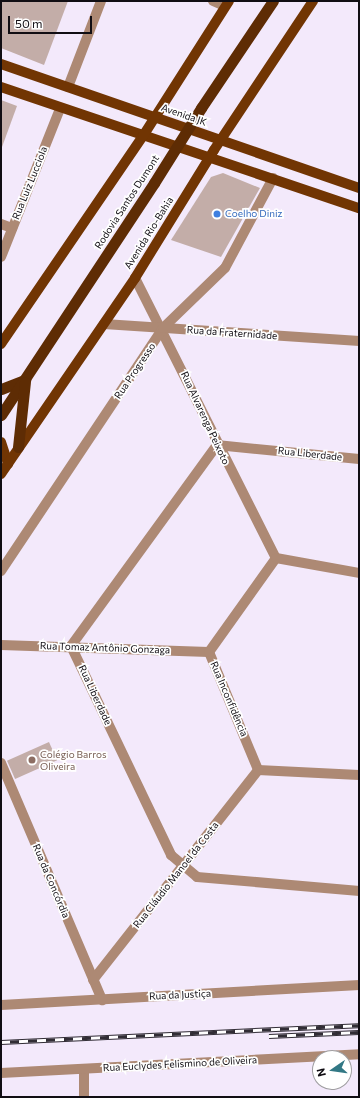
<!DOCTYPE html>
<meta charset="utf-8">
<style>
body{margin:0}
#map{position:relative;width:360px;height:1098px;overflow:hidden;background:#f3e9fb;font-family:Commissioner,sans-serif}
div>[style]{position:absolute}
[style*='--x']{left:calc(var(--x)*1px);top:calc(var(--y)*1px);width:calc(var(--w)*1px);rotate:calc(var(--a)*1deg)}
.building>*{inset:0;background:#c3ada8;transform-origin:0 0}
.minor>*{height:10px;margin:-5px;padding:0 5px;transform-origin:5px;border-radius:5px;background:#ad8974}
.tertiary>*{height:10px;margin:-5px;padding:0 5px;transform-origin:5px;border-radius:5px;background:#ad8974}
.primary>*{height:10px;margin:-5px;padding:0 5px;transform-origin:5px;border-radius:5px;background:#713503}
.trunk>*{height:11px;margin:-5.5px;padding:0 5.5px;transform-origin:5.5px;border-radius:5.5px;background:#5e2c04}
.rail>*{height:4.5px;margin-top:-2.25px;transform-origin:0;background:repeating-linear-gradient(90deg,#fff 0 9px,#312d35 0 18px);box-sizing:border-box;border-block:1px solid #312d35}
.trunk-bridge>*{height:11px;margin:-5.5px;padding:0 5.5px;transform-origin:5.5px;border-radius:5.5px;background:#5e2c04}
.dots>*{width:11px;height:11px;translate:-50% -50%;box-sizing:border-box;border:2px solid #fff;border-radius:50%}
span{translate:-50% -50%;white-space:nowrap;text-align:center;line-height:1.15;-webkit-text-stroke:3.5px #fff;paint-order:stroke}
.street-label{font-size:10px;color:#100d13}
.shop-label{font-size:10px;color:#366cbe}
.left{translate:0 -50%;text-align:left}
.education-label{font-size:10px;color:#785e54}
.frame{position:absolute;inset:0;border:2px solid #100d13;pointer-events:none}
.north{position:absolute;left:312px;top:1050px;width:40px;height:40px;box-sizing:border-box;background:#fff;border:1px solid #9f9ea1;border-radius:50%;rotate:257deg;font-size:11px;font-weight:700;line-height:16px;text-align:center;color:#100d13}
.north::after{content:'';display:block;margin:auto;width:14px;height:18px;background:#327885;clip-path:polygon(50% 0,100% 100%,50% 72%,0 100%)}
.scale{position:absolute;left:8px;top:16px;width:84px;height:18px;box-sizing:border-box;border:2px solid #100d13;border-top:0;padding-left:5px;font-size:12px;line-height:14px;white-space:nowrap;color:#100d13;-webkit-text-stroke:3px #fff;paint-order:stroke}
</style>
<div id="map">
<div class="building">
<i style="clip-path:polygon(1px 1px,68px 1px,44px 65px,1px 48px)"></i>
<i style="clip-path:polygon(1px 100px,17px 106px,2px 147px,1px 147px)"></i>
<i style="clip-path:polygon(223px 173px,260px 188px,221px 257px,171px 240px,211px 177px)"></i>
<i style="left:49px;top:742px;width:20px;height:46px;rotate:66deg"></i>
</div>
<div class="minor">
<i style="--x:68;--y:87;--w:92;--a:-69"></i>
<i style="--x:1;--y:224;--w:12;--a:20"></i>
<i style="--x:1;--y:257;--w:159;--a:-68.3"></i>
<i style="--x:135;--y:278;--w:313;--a:63.3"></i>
<i style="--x:104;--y:324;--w:256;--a:3.8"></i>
<i style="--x:359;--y:459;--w:143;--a:-174.4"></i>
<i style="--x:217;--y:445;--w:248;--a:126"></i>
<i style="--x:71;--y:646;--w:232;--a:64.4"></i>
<i style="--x:171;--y:855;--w:34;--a:40"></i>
<i style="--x:197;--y:877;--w:163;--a:4.9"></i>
<i style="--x:1;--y:571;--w:292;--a:-56.3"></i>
<i style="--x:163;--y:328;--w:86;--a:-44.1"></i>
<i style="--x:225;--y:268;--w:102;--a:-61.9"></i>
<i style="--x:209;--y:652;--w:128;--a:67.4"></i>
<i style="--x:258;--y:770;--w:101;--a:2.8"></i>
<i style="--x:1;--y:763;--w:258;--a:66.9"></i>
<i style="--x:93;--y:980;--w:267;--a:-51.8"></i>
<i style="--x:1;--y:1005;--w:359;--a:-3.2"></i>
<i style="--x:84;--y:1070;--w:27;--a:90"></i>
</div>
<div class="tertiary">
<i style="--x:213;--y:1;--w:13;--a:23"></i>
<i style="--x:1;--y:645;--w:208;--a:1.9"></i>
<i style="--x:209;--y:652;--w:115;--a:-54.5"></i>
<i style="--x:276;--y:558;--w:84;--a:10.2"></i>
<i style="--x:1;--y:1073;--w:359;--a:-3"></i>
</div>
<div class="primary">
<i style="--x:1;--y:64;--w:379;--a:19.1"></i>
<i style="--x:1;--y:87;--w:378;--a:18.7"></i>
<i style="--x:1;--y:344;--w:252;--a:-55.7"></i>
<i style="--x:143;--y:136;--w:160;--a:-57.5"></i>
<i style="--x:1;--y:442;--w:23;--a:72"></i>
<i style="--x:1;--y:474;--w:237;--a:-55.6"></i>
<i style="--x:135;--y:278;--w:150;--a:-58.3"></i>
<i style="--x:214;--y:150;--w:179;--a:-56.4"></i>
</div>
<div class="trunk">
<i style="--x:201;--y:108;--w:129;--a:-56.1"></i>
<i style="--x:1;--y:389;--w:26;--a:-21"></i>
<i style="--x:1;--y:415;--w:278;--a:-56.6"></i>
<i style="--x:18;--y:447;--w:65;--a:-83.9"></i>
</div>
<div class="rail">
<i style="--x:269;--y:1036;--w:90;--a:-2.5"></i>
<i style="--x:1;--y:1042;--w:358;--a:-2.7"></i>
</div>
<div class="trunk-bridge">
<i style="--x:154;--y:183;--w:89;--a:-57.9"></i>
</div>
<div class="dots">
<i style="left:217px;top:214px;background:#3f7fe0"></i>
<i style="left:32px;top:760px;background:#8d6e63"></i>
</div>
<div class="street-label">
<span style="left:184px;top:115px;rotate:19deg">Avenida JK</span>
<span style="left:30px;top:183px;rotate:-68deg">Rua Luiz Lucciola</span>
<span style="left:127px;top:202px;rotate:-57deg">Rodovia Santos Dumont</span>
<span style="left:149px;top:233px;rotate:-58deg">Avenida Rio-Bahia</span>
<span style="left:232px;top:333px;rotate:4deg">Rua da Fraternidade</span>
<span style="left:135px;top:371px;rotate:-56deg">Rua Progresso</span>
<span style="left:205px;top:418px;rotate:65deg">Rua Alvarenga Peixoto</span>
<span style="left:310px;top:454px;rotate:6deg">Rua Liberdade</span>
<span style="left:105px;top:648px;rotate:2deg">Rua Tomaz Antônio Gonzaga</span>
<span style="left:95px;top:695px;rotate:65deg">Rua Liberdade</span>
<span style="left:229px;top:699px;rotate:67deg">Rua Inconfidência</span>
<span style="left:176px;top:875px;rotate:-52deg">Rua Cláudio Manoel da Costa</span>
<span style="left:51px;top:881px;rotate:67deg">Rua da Concórdia</span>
<span style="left:180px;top:995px;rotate:-3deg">Rua da Justiça</span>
<span style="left:180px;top:1064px;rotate:-3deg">Rua Euclydes Felismino de Oliveira</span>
</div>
<div class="shop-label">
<span class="left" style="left:225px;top:214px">Coelho Diniz</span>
</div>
<div class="education-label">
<span class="left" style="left:40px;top:760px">Colégio Barros<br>Oliveira</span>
</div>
<div class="frame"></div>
<div class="north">N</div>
<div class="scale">50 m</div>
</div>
